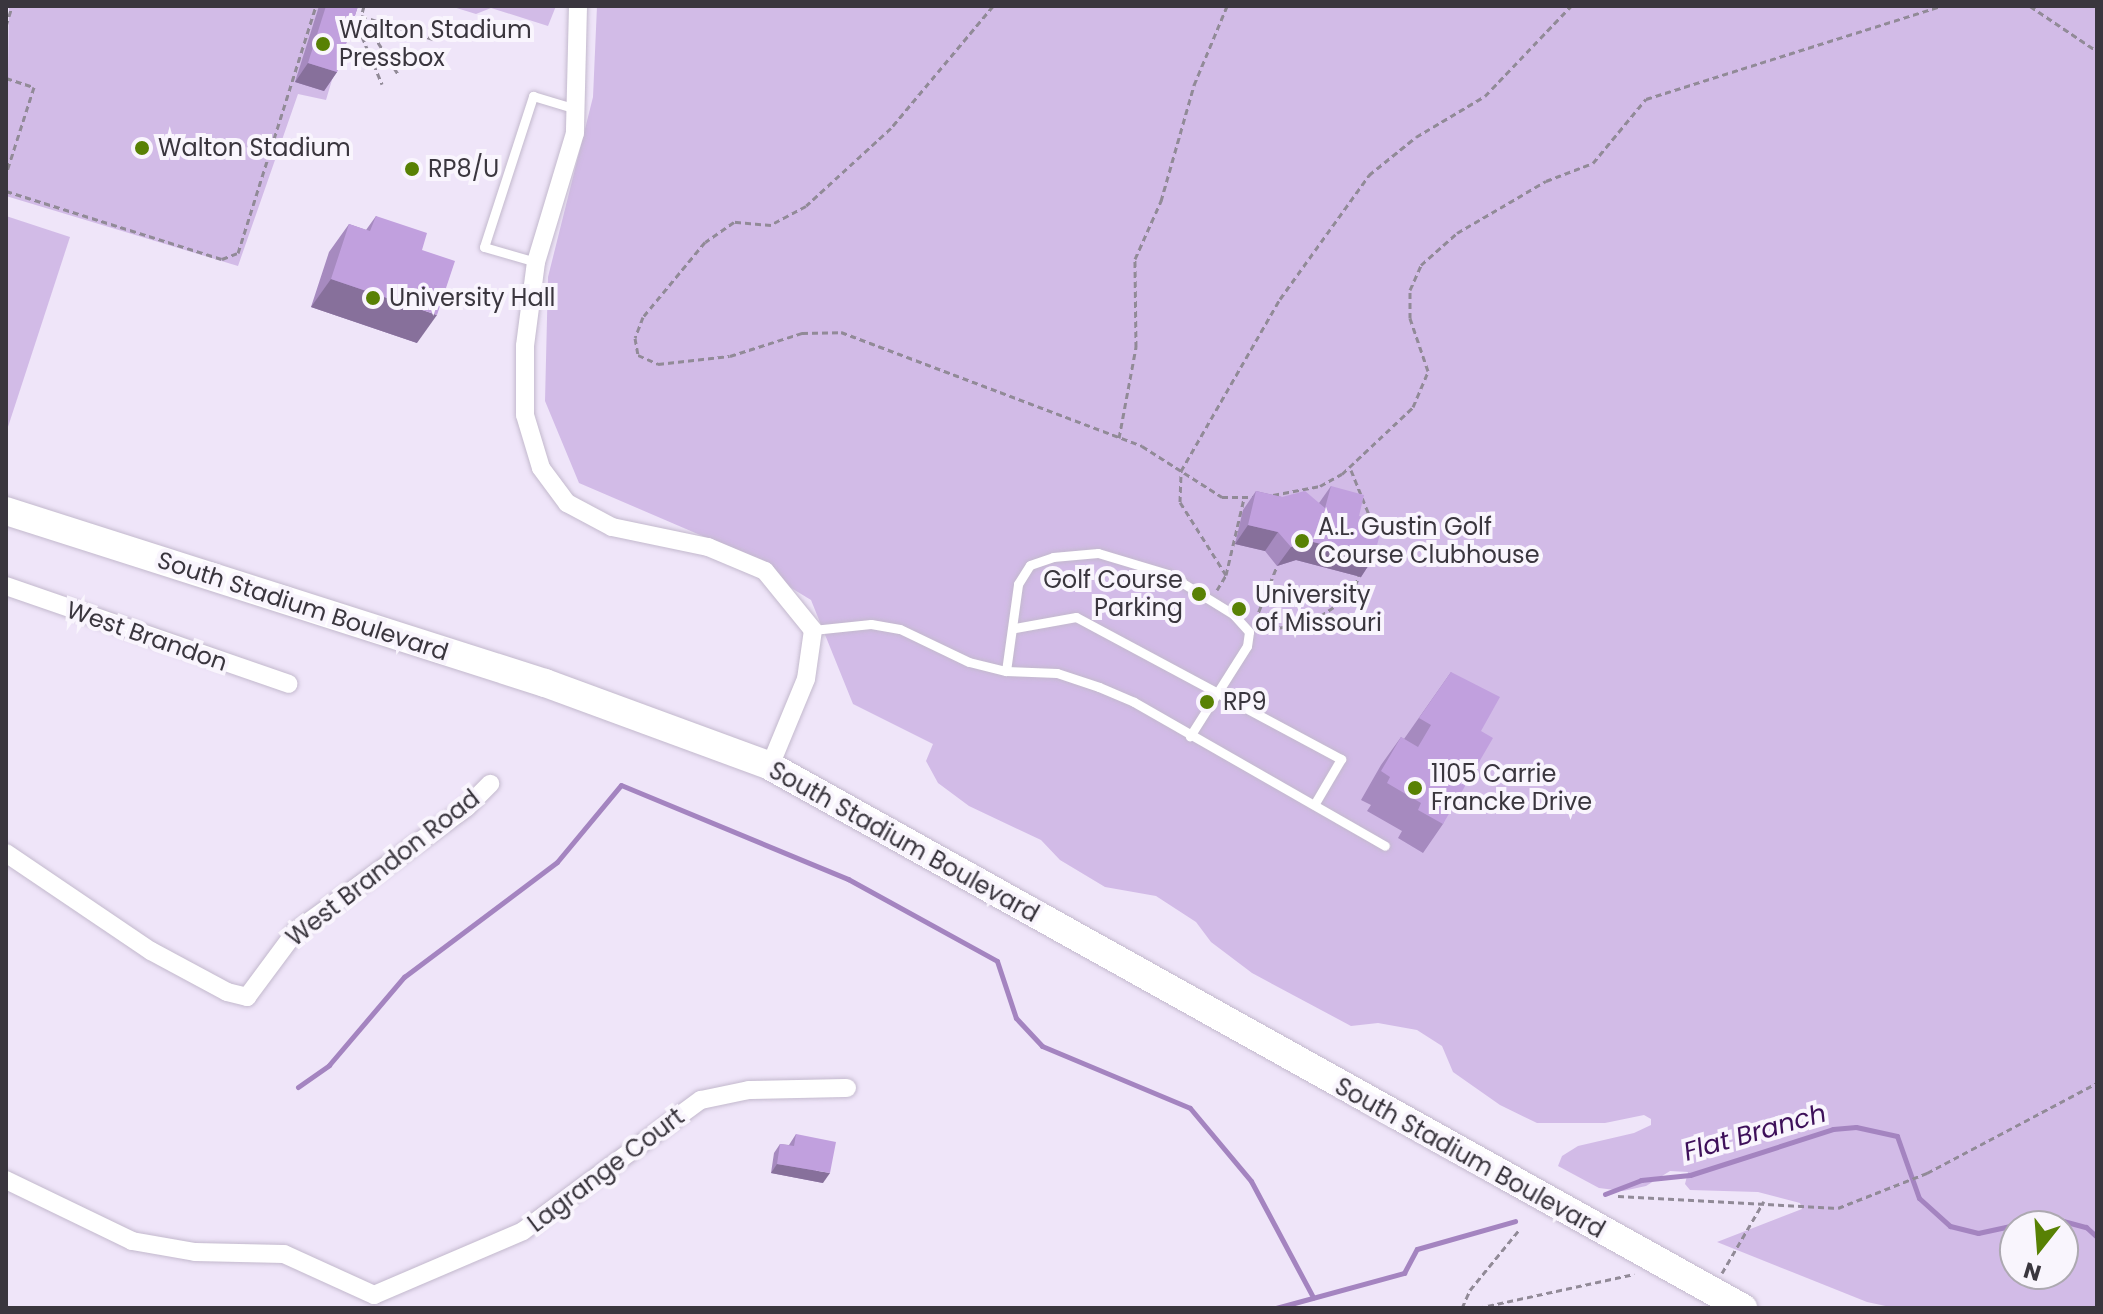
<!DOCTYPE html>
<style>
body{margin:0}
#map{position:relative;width:2103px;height:1314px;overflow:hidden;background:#efe5f9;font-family:Poppins,sans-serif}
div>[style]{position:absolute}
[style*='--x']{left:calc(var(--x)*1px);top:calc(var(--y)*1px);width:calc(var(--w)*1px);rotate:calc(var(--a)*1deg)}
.green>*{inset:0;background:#d2bbe7}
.stream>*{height:5px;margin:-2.5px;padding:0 2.5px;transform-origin:2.5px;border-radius:2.5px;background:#a484c0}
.path>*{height:3px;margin-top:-1.5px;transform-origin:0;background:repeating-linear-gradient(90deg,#918a97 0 6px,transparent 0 10px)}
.roads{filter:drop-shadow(0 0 2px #c3b9cd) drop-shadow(0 0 2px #c3b9cd)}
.service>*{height:9px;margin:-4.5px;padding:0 4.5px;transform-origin:4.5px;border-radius:4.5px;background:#fff}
.minor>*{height:18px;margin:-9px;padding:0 9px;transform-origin:9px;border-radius:9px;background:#fff}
.primary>*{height:28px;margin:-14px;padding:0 14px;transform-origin:14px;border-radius:14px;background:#fff}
.wall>*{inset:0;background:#a68abf}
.shaded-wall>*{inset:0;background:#87709b}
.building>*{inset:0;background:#c1a0de}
.dots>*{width:22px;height:22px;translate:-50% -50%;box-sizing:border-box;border:4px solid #f9f5fd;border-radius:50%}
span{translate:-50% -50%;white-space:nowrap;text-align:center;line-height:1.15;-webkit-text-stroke:8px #f9f5fd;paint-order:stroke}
.poi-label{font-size:24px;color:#3a363e}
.left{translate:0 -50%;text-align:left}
.right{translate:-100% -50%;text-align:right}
.street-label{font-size:24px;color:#3a363e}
.water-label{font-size:26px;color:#3e105a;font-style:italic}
.frame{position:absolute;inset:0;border:8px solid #3a363e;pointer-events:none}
.north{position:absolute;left:1999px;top:1210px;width:80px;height:80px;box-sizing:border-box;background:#f9f5fd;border:2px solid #ada9b1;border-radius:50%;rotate:197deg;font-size:22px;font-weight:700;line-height:32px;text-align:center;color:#3a363e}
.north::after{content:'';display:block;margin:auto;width:28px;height:36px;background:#588104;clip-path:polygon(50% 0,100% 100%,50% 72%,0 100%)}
</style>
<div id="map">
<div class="green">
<i style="clip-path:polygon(9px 6px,354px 6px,326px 100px,298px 94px,238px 266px,6px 196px)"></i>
<i style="clip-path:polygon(450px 6px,556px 6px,548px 26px,491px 8px,476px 14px)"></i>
<i style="clip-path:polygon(evenodd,597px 6px,2097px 6px,2097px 1308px,1895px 1308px,1867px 1302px,1717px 1242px,1802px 1209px,1800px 1203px,1758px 1192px,1690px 1190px,1685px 1184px,1688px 1172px,1670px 1171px,1646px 1186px,1623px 1191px,1599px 1188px,1558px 1166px,1562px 1156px,1578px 1146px,1634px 1133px,1651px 1125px,1651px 1119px,1644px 1115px,1605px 1123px,1537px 1123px,1500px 1105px,1453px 1072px,1442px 1046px,1417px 1030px,1378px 1023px,1351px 1026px,1252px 973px,1211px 942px,1196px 922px,1156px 896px,1105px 887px,1060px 860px,1041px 840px,969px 806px,938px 783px,926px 761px,933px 744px,853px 704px,811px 600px,714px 541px,579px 483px,545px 401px,548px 277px,593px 97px,597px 6px,2015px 1226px,2063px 1226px,2063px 1274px,2015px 1274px,2015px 1226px)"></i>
<i style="clip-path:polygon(6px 216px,70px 237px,6px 433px)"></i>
</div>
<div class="stream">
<i style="--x:298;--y:1087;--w:38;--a:-35"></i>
<i style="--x:329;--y:1065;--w:116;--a:-49.6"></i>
<i style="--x:404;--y:977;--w:191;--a:-36.9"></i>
<i style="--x:557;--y:862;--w:100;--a:-50.3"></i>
<i style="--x:621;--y:785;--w:246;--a:22.5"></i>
<i style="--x:848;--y:879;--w:170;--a:28.8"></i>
<i style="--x:997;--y:961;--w:60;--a:71.6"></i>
<i style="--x:1016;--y:1018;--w:38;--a:47"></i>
<i style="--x:1042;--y:1046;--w:160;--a:22.7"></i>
<i style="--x:1190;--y:1108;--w:95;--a:50.1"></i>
<i style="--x:1251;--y:1181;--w:132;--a:61.9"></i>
<i style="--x:1605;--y:1194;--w:39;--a:-21"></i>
<i style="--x:1641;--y:1180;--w:49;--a:-5.8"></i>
<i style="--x:1690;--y:1175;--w:150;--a:-17.8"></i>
<i style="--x:1833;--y:1129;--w:23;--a:-5"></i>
<i style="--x:1856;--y:1127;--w:42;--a:12.4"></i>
<i style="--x:1897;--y:1136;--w:66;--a:70.5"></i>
<i style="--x:1919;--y:1198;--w:42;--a:42.1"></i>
<i style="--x:1950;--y:1226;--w:29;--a:14"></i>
<i style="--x:1978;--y:1233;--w:52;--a:-12.2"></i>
<i style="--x:2029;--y:1222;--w:34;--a:-2"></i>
<i style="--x:2063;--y:1221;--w:24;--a:15"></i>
<i style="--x:2086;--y:1227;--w:15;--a:42"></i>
<i style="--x:1276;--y:1308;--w:133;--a:-15.3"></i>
<i style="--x:1404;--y:1273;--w:27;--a:-62"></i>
<i style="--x:1417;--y:1249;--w:102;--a:-15.9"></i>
</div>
<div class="path">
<i style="--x:364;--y:6;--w:22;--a:106"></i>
<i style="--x:358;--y:27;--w:62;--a:67.2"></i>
<i style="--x:993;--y:6;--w:159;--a:129.9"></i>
<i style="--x:891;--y:128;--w:115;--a:137.5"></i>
<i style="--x:806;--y:206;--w:40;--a:152"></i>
<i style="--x:771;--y:225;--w:37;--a:-175"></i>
<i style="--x:734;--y:222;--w:35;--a:145"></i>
<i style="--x:705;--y:242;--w:97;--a:129.6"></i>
<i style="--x:643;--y:317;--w:22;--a:111"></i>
<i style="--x:635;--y:338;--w:17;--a:80"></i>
<i style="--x:638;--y:355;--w:22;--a:24"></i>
<i style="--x:658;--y:364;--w:72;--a:-6.3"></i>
<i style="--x:730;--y:356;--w:76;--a:-17.7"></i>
<i style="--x:802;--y:333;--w:39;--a:-1"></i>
<i style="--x:841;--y:332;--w:322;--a:20.7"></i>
<i style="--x:1142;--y:446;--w:95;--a:32.5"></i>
<i style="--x:1222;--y:497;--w:32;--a:0"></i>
<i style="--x:2030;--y:6;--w:81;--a:33.9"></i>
<i style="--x:361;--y:16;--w:79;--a:17.7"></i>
<i style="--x:362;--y:17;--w:67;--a:57.7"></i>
<i style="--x:6;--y:26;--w:21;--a:-73"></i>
<i style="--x:6;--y:78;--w:29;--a:18"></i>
<i style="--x:34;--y:87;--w:91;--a:107.8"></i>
<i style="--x:6;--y:191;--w:226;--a:17.5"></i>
<i style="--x:222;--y:259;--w:17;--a:-21"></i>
<i style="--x:238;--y:253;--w:259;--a:-72.5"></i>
<i style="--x:1119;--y:438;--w:93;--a:-79.4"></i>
<i style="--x:1136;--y:347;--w:88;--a:-90.7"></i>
<i style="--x:1135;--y:259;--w:64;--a:-65.9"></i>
<i style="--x:1161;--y:201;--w:121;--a:-74.1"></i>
<i style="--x:1194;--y:85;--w:86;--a:-67.3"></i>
<i style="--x:1351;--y:470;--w:56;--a:68"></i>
<i style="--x:1273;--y:495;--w:48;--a:-10.8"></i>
<i style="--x:1320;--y:486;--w:25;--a:-29"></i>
<i style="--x:1342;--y:474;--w:98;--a:-43.3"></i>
<i style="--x:1413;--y:407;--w:39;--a:-67"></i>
<i style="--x:1428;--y:371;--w:56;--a:-108.8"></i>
<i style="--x:1410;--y:318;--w:28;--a:-90"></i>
<i style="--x:1410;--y:290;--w:27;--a:-66"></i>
<i style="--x:1421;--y:265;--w:48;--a:-41.6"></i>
<i style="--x:1457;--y:233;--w:103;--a:-30.3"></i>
<i style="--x:1546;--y:181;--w:50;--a:-21"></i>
<i style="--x:1593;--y:163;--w:83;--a:-50.4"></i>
<i style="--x:1646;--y:99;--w:309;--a:-17.5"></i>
<i style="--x:1226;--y:575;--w:79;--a:-76.8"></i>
<i style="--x:1217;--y:590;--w:17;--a:-59"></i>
<i style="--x:1226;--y:575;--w:86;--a:-122.2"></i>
<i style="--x:1180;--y:502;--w:31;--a:-88"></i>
<i style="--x:1181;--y:471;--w:198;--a:-60.1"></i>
<i style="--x:1280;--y:299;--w:153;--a:-54.3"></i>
<i style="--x:1369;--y:175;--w:60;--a:-39"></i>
<i style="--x:1416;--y:137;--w:80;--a:-30.7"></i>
<i style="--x:1485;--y:96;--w:124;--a:-46.3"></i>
<i style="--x:1255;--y:621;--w:59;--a:-68.2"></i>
<i style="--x:1260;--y:631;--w:53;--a:-9.8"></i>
<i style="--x:1312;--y:622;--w:47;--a:-34.7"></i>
<i style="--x:1351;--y:595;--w:21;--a:-67"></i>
<i style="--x:1618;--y:1196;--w:220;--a:3.1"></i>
<i style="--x:1838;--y:1208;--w:96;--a:-21.5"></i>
<i style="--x:1927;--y:1173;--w:192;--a:-27.9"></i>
<i style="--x:1722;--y:1273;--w:83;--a:-59.7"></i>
<i style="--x:1462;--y:1308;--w:20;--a:-66"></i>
<i style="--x:1470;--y:1290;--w:77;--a:-50.8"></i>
<i style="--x:1478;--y:1308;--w:160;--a:-12.3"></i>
</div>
<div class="roads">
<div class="service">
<i style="--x:536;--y:262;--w:54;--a:-163.9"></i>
<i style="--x:484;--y:247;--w:159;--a:-72"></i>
<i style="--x:533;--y:96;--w:45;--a:16.8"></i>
<i style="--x:1015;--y:628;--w:62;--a:-10.2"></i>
<i style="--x:1076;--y:617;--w:301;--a:28.2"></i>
<i style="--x:1341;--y:759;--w:53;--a:120.4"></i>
<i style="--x:813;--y:630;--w:58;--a:-5.9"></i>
<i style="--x:871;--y:624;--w:29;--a:10"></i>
<i style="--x:900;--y:629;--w:76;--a:25.6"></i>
<i style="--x:969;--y:662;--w:38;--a:14"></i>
<i style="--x:1006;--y:671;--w:51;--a:2.2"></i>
<i style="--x:1057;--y:673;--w:44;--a:18.4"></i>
<i style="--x:1099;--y:687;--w:38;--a:23"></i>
<i style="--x:1134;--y:702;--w:289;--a:29.8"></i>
<i style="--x:1006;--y:671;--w:88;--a:-82.1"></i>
<i style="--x:1018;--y:584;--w:22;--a:-58"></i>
<i style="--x:1030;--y:565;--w:24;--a:-19"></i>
<i style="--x:1053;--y:557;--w:45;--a:-5.1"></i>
<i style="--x:1098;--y:553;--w:73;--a:16.7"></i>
<i style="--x:1168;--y:574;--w:76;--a:31.6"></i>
<i style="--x:1233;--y:614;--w:24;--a:48"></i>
<i style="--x:1249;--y:632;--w:14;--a:98"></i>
<i style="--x:1247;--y:646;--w:107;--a:122.3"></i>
</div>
<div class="minor">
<i style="--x:578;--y:6;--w:127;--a:91.4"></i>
<i style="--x:575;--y:133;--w:135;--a:106.8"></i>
<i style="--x:536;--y:262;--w:85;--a:97.5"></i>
<i style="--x:525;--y:346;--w:69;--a:90"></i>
<i style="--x:525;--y:415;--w:55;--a:73.2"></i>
<i style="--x:541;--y:468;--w:44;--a:53.4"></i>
<i style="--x:567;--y:503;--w:51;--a:28.1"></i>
<i style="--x:612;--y:527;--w:98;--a:11.8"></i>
<i style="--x:708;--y:547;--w:62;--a:22.8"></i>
<i style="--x:765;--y:571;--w:76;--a:50.9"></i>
<i style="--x:813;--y:630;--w:49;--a:98.1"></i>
<i style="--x:806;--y:679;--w:94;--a:112.5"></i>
<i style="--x:6;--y:586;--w:299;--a:19.1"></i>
<i style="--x:6;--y:853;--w:175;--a:34.1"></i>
<i style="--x:151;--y:951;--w:86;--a:28.3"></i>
<i style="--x:227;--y:992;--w:21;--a:14"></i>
<i style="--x:247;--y:997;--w:82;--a:-53.4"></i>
<i style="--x:296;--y:931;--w:211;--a:-35.9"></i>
<i style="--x:467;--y:807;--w:33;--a:-45"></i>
<i style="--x:6;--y:1180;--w:140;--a:25.8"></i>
<i style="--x:132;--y:1241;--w:64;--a:9.9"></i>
<i style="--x:195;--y:1252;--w:89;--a:1.3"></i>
<i style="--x:284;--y:1254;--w:99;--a:24.5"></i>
<i style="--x:374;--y:1295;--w:162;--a:-23.2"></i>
<i style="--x:523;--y:1231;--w:221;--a:-36.4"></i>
<i style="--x:701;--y:1100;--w:49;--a:-11.8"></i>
<i style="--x:749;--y:1090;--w:98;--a:-1.2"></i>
</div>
<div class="primary">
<i style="--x:6;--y:511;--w:566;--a:17.7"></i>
<i style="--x:545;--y:683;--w:240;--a:20.2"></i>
<i style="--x:770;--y:766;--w:1114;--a:29.12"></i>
</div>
</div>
<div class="wall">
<i style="clip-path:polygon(319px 6px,358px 6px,337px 72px,324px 91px,295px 82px)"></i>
<i style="clip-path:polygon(376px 216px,422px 250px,417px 343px,311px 307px,329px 252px,349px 224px,366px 230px)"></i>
<i style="clip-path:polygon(1331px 486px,1359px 516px,1374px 557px,1361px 577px,1296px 560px,1277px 566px,1265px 551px,1235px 544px,1243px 510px,1256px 491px,1282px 497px,1319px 503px)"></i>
<i style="clip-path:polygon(1451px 672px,1481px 731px,1443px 824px,1423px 853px,1398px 838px,1402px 831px,1367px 811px,1371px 805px,1361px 800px,1381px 765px,1401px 737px,1404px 739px)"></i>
<i style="clip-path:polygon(796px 1134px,823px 1183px,771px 1173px,774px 1153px,780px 1144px,789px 1145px)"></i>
</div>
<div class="shaded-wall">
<i style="clip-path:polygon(308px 63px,337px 72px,324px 91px,295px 82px)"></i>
<i style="clip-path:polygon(331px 279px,437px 315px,417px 343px,311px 307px)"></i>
<i style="clip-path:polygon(1248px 525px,1278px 532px,1265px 551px,1235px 544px)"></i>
<i style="clip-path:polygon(1309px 541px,1374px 557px,1361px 577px,1296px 560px,1277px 566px,1291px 547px)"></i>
<i style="clip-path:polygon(777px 1164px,830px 1173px,823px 1183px,771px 1173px)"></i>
</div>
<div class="building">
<i style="clip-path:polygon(326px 6px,358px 6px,337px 72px,308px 63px)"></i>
<i style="clip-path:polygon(376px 216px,427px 233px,422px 250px,455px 261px,437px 315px,331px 279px,349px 224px,370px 231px)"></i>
<i style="clip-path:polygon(1331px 486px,1364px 495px,1359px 516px,1383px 522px,1374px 557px,1309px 541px,1291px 547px,1278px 532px,1248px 525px,1256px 491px,1282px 497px,1305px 491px,1325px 508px)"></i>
<i style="clip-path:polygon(1451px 672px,1500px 697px,1481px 731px,1493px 738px,1443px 824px,1418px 810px,1421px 803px,1387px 783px,1390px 777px,1381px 771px,1401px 737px,1418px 747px,1431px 725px,1419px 718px)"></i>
<i style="clip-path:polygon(796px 1134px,836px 1142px,830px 1173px,777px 1164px,780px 1144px,794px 1146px)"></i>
</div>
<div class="dots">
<i style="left:323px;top:44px;background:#588104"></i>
<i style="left:142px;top:148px;background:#588104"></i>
<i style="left:412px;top:169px;background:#588104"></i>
<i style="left:373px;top:298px;background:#588104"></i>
<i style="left:1302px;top:541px;background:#588104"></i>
<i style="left:1199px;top:594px;background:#588104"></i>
<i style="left:1239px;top:609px;background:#588104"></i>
<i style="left:1207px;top:702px;background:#588104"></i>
<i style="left:1415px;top:788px;background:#588104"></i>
</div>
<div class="poi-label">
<span class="left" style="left:339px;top:44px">Walton Stadium<br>Pressbox</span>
<span class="left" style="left:158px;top:148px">Walton Stadium</span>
<span class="left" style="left:428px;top:169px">RP8/U</span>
<span class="left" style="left:389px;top:298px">University Hall</span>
<span class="left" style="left:1318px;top:541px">A.L. Gustin Golf<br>Course Clubhouse</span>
<span class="right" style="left:1183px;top:594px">Golf Course<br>Parking</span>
<span class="left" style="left:1255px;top:609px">University<br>of Missouri</span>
<span class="left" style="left:1223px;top:702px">RP9</span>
<span class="left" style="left:1431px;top:788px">1105 Carrie<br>Francke Drive</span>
</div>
<div class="street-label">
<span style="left:303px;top:606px;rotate:18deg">South Stadium Boulevard</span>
<span style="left:147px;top:636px;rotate:19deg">West Brandon</span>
<span style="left:904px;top:842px;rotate:29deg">South Stadium Boulevard</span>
<span style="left:383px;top:868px;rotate:-38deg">West Brandon Road</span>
<span style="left:1470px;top:1158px;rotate:29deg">South Stadium Boulevard</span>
<span style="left:606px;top:1170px;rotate:-37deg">Lagrange Court</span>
</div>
<div class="water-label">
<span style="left:1755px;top:1133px;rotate:-16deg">Flat Branch</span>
</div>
<div class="frame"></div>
<div class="north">N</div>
</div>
